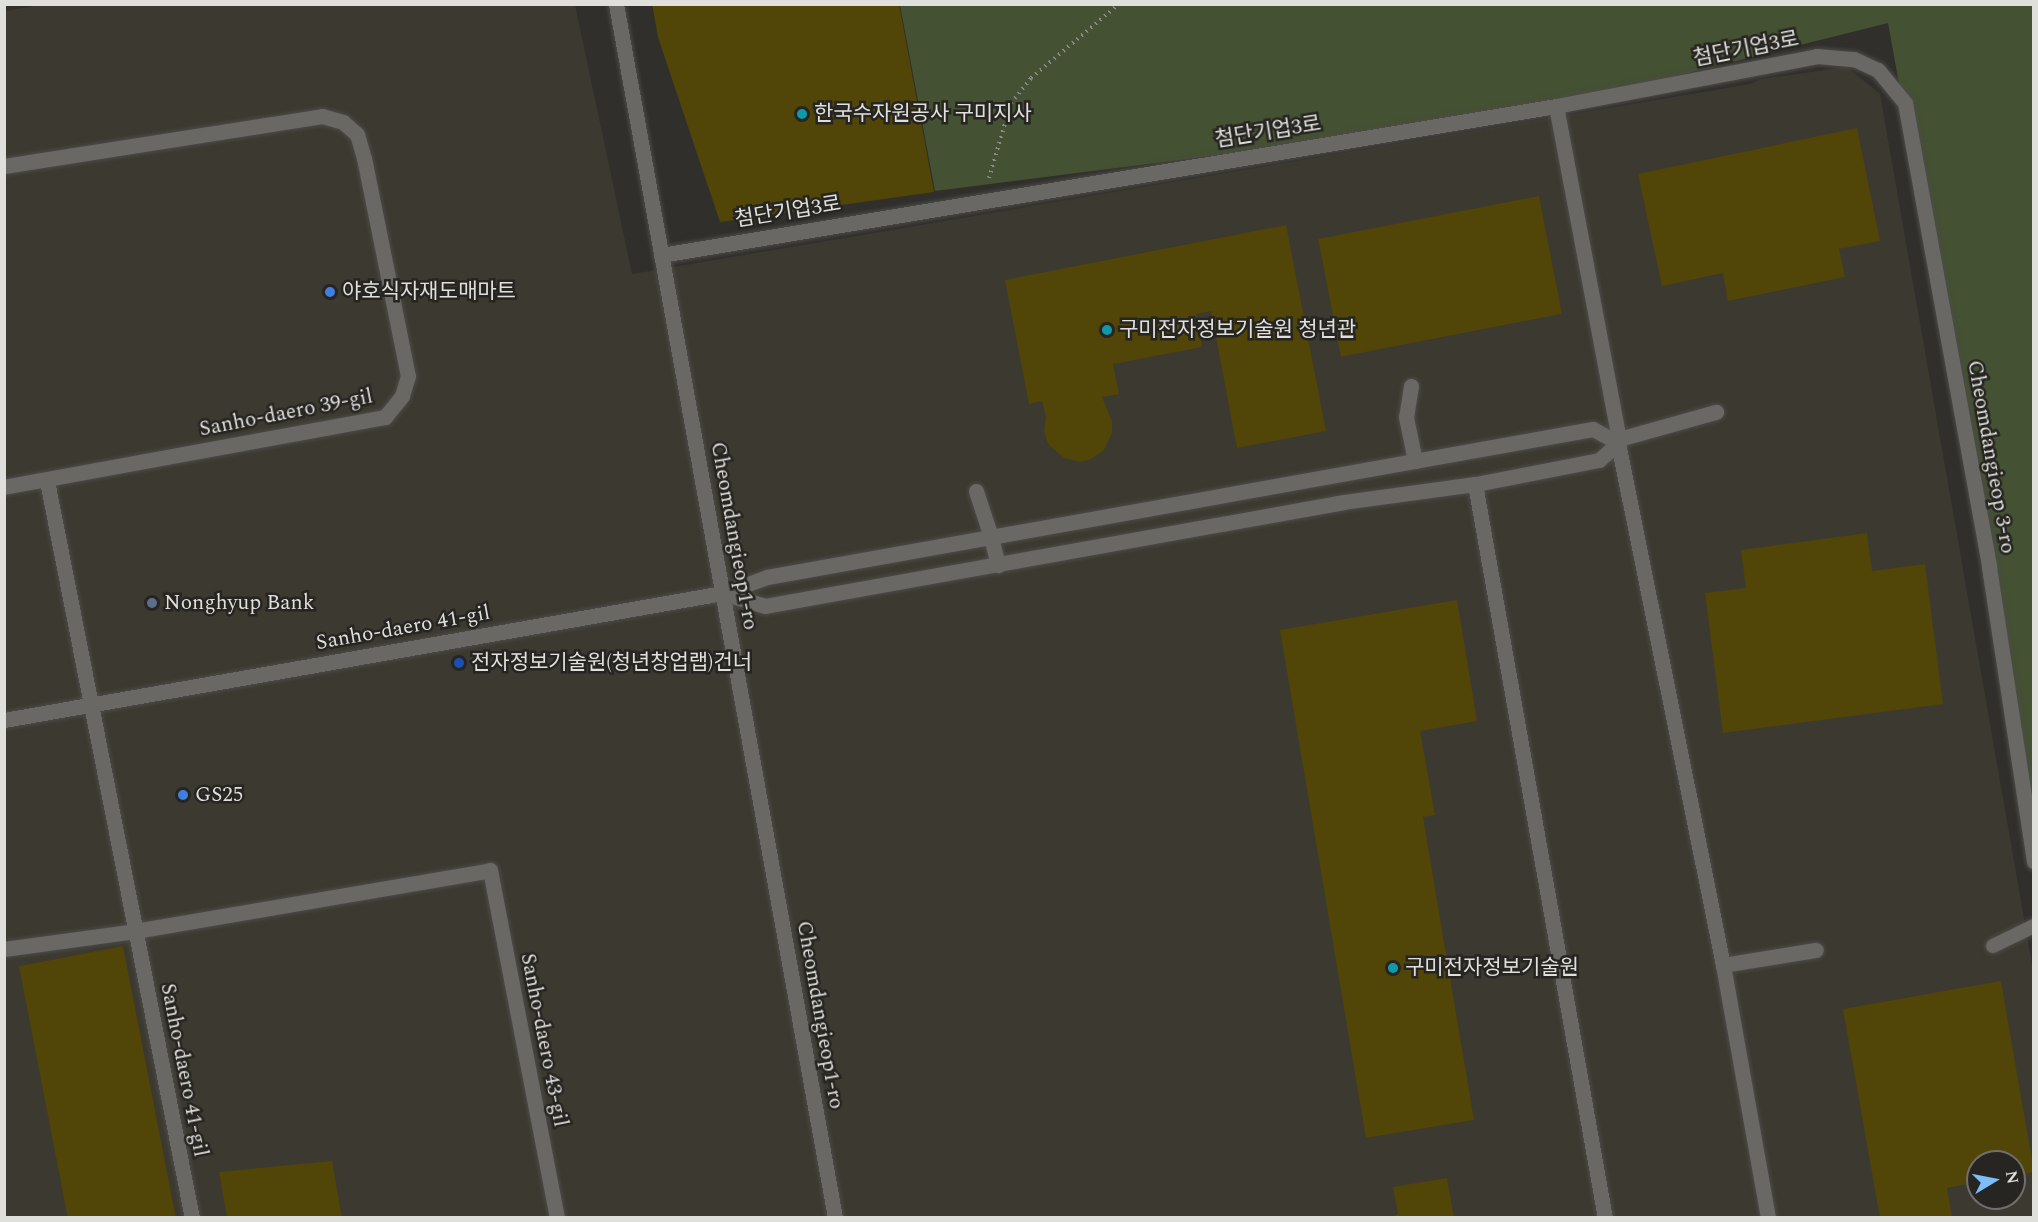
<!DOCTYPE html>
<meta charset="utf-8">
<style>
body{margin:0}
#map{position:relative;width:2038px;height:1222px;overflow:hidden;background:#302f2b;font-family:Spectral,"Noto Sans KR",serif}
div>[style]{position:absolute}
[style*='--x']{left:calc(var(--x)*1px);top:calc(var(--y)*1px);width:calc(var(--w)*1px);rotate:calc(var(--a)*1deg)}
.built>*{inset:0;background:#3c3930}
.green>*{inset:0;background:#445132}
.building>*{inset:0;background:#514508;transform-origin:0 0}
.path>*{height:4px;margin-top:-2px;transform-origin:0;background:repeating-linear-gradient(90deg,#8c8b88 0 1.5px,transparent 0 6px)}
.roads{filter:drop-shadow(0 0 2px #4c4b48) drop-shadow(0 0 2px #4c4b48)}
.service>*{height:14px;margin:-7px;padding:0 7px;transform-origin:7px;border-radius:7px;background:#696864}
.minor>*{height:15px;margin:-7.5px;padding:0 7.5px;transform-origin:7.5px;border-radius:7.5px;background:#696864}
.tertiary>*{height:15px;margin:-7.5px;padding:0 7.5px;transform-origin:7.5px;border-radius:7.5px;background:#696864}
.dots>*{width:16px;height:16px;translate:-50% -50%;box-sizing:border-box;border:3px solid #262521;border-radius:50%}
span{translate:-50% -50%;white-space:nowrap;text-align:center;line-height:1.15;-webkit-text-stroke:5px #262521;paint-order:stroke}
.street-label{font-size:21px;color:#dfdfdc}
.poi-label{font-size:21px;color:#dfdfdc}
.left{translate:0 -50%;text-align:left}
.frame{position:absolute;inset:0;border:6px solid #dfdfdc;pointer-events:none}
.north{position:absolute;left:1966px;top:1150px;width:60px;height:60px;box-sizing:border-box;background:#262521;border:2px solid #706f6c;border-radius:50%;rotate:80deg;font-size:16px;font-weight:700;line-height:24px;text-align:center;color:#dfdfdc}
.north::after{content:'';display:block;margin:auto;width:21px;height:27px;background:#7cbef9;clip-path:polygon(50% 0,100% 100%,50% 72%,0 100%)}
</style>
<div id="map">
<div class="built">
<i style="clip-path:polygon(evenodd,46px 4px,575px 5px,632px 274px,1750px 84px,1761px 79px,1847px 67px,1880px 94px,2033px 970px,2033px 1217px,5px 1218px,5px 11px,46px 4px,1978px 1162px,2014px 1162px,2014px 1198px,1978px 1198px,1978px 1162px)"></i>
</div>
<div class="green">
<i style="clip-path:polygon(900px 5px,2033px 5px,2033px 821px,1888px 23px,1556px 106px,1290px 146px,935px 191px)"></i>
</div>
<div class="building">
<i style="clip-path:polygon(652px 4px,899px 4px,934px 192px,720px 222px,658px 37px)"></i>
<i style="clip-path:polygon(1857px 128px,1880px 241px,1839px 249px,1845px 277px,1728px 301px,1723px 273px,1662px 286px,1638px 174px)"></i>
<i style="left:1539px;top:196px;width:120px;height:225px;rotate:79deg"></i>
<i style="clip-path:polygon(1286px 225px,1326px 431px,1237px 448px,1211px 311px,1196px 314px,1202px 347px,1113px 364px,1119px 394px,1102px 397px,1112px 421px,1112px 433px,1104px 450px,1091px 459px,1081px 462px,1064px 458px,1048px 444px,1044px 431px,1046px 417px,1042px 401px,1029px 404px,1005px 280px)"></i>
<i style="clip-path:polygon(1867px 533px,1872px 571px,1925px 564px,1943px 704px,1723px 733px,1705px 593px,1746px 588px,1741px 550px)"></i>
<i style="clip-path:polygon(1457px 600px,1477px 721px,1420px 731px,1435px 815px,1423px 817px,1474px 1120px,1366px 1138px,1280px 630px)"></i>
<i style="left:123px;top:946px;width:278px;height:106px;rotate:79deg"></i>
<i style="clip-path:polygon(2001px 981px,2034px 1172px,2014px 1176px,2014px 1162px,1978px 1162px,1978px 1182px,1947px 1188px,1952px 1218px,1880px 1218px,1843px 1009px)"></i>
<i style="clip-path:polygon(332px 1161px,342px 1218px,227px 1218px,219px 1172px)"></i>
<i style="clip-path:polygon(1447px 1178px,1454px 1218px,1388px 1218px,1398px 1214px,1393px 1187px)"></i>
</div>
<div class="path">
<i style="--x:989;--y:178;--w:78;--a:-73.7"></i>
<i style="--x:1011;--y:103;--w:32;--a:-51"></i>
<i style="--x:1031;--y:78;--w:115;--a:-40.1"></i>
</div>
<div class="roads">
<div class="service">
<i style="--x:1993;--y:946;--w:46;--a:-26"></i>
</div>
<div class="minor">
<i style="--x:616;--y:4;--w:1234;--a:79.77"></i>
<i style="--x:1556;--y:106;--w:339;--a:79.3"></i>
<i style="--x:1619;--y:439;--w:4;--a:104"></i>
<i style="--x:1618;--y:443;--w:532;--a:78.63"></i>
<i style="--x:1723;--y:965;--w:257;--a:79.9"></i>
<i style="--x:4;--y:166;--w:322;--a:-8.9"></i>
<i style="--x:322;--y:116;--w:22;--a:16"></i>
<i style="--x:343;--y:122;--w:18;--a:41"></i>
<i style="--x:357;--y:134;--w:25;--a:74"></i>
<i style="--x:364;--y:158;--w:222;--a:78.6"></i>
<i style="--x:408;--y:376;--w:21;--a:107"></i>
<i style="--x:402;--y:396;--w:27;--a:129"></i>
<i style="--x:385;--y:417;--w:387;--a:169.6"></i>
<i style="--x:661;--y:255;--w:907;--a:-9.45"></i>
<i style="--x:1556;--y:106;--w:266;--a:-10.8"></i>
<i style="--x:1817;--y:56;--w:37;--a:5"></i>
<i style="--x:1854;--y:59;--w:26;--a:25"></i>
<i style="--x:1878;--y:70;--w:43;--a:50.7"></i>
<i style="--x:1905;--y:103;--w:472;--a:79.7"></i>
<i style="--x:1989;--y:567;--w:298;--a:81.3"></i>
<i style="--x:1411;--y:386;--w:31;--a:99"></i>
<i style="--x:1406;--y:417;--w:45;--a:78.4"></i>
<i style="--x:1593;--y:429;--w:29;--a:29"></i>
<i style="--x:1618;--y:443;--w:25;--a:138"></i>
<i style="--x:1599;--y:460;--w:126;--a:169"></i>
<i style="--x:1475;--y:484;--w:132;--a:172.2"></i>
<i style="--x:1344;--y:502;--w:588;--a:169.82"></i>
<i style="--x:765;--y:606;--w:44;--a:-162.8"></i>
<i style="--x:723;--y:593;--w:47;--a:-20"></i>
<i style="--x:767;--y:577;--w:839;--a:-10.16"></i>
<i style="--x:1619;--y:439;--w:101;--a:-15.6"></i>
<i style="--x:47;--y:481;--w:751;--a:78.87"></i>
<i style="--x:1475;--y:484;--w:745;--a:79.96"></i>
<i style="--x:976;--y:491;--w:48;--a:71.9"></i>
<i style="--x:991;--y:537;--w:29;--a:76"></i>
<i style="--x:4;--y:949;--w:132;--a:-7.8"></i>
<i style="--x:135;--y:931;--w:360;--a:-9.7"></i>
<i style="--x:490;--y:870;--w:354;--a:79.1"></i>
<i style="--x:1723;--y:965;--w:94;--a:-9.2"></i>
</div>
<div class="tertiary">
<i style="--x:4;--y:720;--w:730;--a:-10.02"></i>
</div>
</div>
<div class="dots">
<i style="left:802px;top:114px;background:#0f9aa8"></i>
<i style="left:330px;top:292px;background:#3f7fe0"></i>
<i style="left:1107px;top:330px;background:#0f9aa8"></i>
<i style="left:152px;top:603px;background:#5c6f8a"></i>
<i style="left:459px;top:663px;background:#1a4fb4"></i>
<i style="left:183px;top:795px;background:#3f7fe0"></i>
<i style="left:1393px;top:968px;background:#0f9aa8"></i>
</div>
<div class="street-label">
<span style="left:1746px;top:49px;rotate:-11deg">첨단기업3로</span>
<span style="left:1268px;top:132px;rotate:-9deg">첨단기업3로</span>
<span style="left:788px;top:212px;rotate:-9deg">첨단기업3로</span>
<span style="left:286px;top:413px;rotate:-11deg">Sanho-daero 39-gil</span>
<span style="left:1991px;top:457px;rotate:80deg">Cheomdangieop 3-ro</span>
<span style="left:734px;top:536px;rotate:80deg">Cheomdangieop1-ro</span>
<span style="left:403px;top:628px;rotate:-10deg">Sanho-daero 41-gil</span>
<span style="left:820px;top:1015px;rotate:80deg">Cheomdangieop1-ro</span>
<span style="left:544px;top:1040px;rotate:79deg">Sanho-daero 43-gil</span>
<span style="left:184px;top:1070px;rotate:79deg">Sanho-daero 41-gil</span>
</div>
<div class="poi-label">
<span class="left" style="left:814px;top:114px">한국수자원공사 구미지사</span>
<span class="left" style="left:342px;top:292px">야호식자재도매마트</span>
<span class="left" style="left:1119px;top:330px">구미전자정보기술원 청년관</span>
<span class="left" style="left:164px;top:603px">Nonghyup Bank</span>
<span class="left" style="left:471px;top:663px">전자정보기술원(청년창업랩)건너</span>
<span class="left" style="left:195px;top:795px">GS25</span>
<span class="left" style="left:1405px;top:968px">구미전자정보기술원</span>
</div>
<div class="frame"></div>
<div class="north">N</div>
</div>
